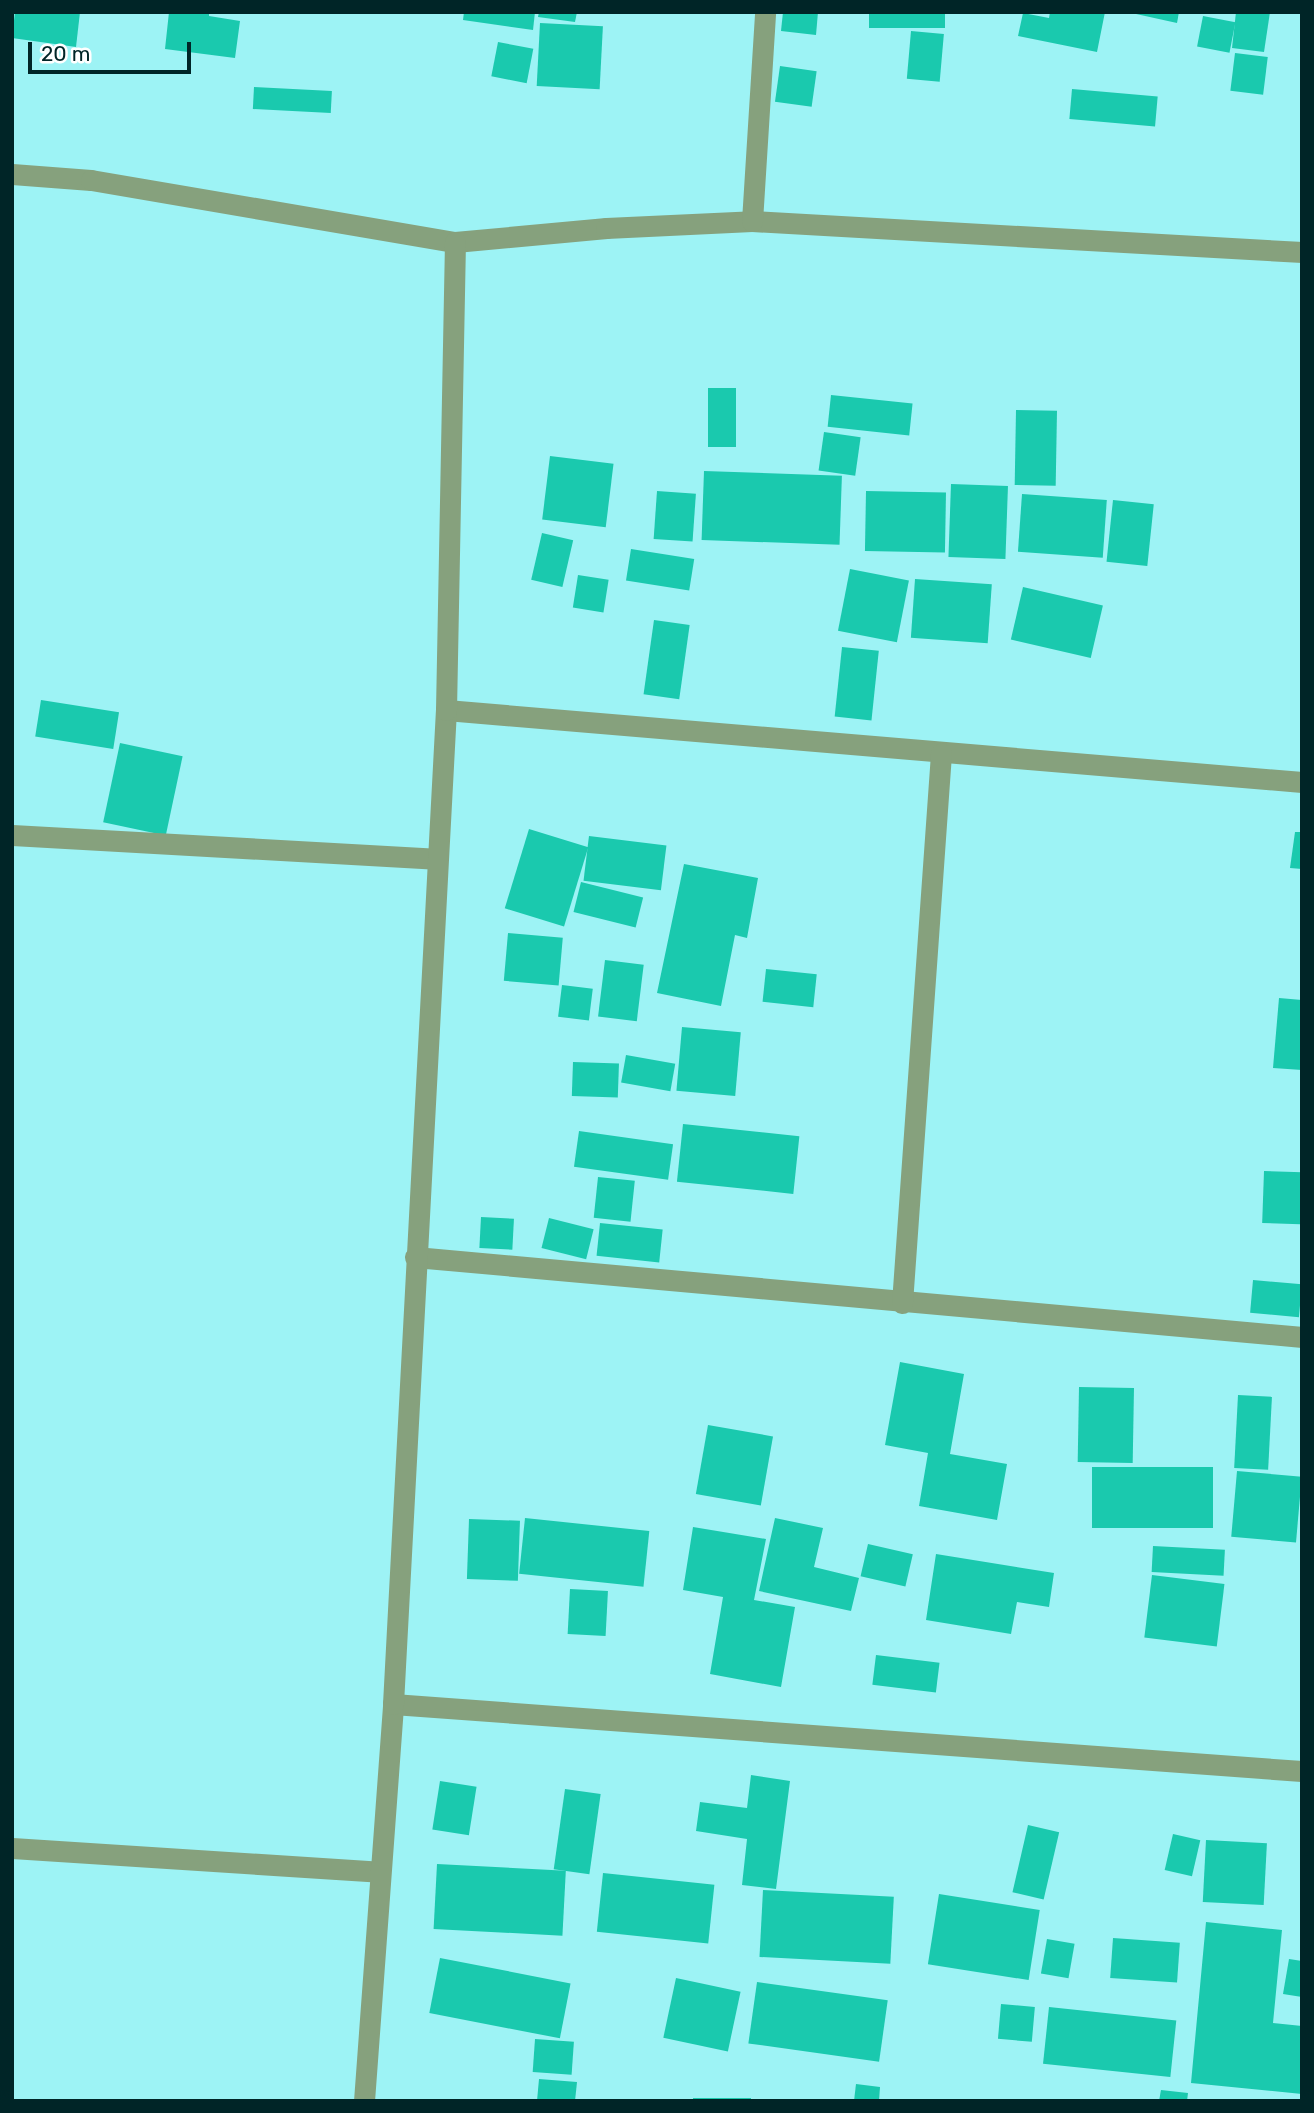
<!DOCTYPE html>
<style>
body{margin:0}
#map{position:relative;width:1314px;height:2113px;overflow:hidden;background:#9df3f5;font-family:Rubik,sans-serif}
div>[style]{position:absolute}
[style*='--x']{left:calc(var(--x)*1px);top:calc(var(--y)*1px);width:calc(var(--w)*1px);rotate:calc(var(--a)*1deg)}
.building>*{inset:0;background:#1ac9ae;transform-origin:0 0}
.minor>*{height:21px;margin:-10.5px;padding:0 10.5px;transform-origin:10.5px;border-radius:10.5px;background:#86a17d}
span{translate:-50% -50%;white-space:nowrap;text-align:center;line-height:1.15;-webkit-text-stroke:5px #fff;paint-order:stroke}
.frame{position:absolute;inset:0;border:14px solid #002527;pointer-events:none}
.scale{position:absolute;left:28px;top:42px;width:163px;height:32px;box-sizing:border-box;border:4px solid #002527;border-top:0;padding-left:9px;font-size:21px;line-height:24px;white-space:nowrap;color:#002527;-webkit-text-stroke:5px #fff;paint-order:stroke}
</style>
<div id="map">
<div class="building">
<i style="clip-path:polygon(15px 12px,80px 12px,76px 47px,12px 38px)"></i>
<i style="clip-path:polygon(169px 12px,209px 12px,209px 16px,240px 21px,235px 58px,165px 49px)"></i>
<i style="clip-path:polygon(464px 12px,535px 12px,533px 30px,463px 20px)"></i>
<i style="clip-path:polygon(539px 12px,577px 12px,575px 22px,538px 17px)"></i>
<i style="clip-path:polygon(783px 12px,818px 12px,816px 35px,781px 31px)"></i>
<i style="left:869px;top:12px;width:76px;height:16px"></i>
<i style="clip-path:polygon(1050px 12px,1105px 12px,1097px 52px,1018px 36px,1023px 13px,1049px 18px)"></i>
<i style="clip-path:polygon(1127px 12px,1179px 12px,1177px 23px)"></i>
<i style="clip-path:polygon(1236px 12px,1270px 12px,1264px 52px,1232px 48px)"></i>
<i style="left:1203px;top:16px;width:33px;height:31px;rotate:11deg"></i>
<i style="left:540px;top:23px;width:63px;height:63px;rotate:3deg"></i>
<i style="left:911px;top:31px;width:33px;height:48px;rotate:5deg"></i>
<i style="left:498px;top:42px;width:36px;height:35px;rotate:11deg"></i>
<i style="left:1235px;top:53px;width:33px;height:38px;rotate:7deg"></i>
<i style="left:780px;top:66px;width:37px;height:36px;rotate:8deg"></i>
<i style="left:254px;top:87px;width:78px;height:22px;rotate:3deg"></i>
<i style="left:1072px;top:89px;width:86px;height:30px;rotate:5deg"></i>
<i style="left:708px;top:388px;width:28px;height:59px"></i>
<i style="left:831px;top:395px;width:82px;height:32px;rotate:6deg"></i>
<i style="left:1016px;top:410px;width:41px;height:75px;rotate:1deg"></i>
<i style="left:824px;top:432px;width:37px;height:39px;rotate:8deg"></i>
<i style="left:550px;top:456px;width:64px;height:64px;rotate:7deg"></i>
<i style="left:704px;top:471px;width:138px;height:69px;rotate:2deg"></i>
<i style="left:951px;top:484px;width:57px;height:73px;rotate:2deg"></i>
<i style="left:657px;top:491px;width:39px;height:48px;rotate:4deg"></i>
<i style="left:866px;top:491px;width:80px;height:60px;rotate:1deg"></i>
<i style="left:1022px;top:494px;width:85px;height:58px;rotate:4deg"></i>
<i style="left:1113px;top:500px;width:41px;height:62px;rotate:6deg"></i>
<i style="left:542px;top:533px;width:32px;height:48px;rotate:13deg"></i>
<i style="left:631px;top:549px;width:64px;height:32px;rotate:9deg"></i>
<i style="left:850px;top:569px;width:60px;height:63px;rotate:11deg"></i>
<i style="left:578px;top:575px;width:31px;height:33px;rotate:9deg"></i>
<i style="left:915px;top:579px;width:77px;height:59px;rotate:4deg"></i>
<i style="left:1023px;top:587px;width:82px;height:54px;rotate:13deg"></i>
<i style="left:654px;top:620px;width:36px;height:75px;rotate:8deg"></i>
<i style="left:842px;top:647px;width:37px;height:70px;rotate:6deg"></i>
<i style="left:41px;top:700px;width:79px;height:37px;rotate:9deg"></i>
<i style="left:120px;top:743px;width:64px;height:81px;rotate:12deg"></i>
<i style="left:529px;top:829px;width:62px;height:83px;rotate:17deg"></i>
<i style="clip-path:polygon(1295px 832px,1302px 832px,1302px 869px,1290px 868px)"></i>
<i style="left:589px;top:836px;width:78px;height:45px;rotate:7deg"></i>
<i style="clip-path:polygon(684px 864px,758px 878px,747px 938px,735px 935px,721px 1006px,657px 993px)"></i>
<i style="left:581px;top:882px;width:64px;height:31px;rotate:14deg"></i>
<i style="left:508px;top:933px;width:55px;height:48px;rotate:5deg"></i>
<i style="left:605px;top:960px;width:39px;height:57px;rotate:7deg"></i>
<i style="left:766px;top:969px;width:51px;height:33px;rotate:6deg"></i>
<i style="left:562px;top:985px;width:31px;height:32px;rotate:7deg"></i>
<i style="clip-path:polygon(1279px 998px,1302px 1000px,1302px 1070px,1273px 1068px)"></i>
<i style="left:682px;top:1027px;width:59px;height:64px;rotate:5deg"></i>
<i style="left:626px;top:1055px;width:50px;height:28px;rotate:10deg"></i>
<i style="left:573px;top:1062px;width:46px;height:34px;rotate:2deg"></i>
<i style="left:683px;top:1124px;width:117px;height:58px;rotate:6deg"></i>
<i style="left:579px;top:1131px;width:95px;height:36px;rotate:8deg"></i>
<i style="left:1264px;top:1171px;width:38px;height:52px;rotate:2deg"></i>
<i style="left:598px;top:1177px;width:37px;height:41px;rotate:6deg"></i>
<i style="left:481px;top:1217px;width:33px;height:31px;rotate:3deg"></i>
<i style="left:549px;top:1218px;width:46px;height:31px;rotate:14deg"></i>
<i style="left:600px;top:1223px;width:63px;height:33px;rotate:6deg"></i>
<i style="left:1253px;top:1280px;width:49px;height:33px;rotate:5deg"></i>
<i style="clip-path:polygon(900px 1362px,964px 1374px,950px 1454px,1007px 1464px,997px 1520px,919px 1506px,928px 1453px,885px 1445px)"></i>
<i style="left:1079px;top:1387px;width:55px;height:75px;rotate:1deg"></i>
<i style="left:1238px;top:1395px;width:34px;height:73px;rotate:3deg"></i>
<i style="left:708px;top:1425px;width:66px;height:70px;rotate:10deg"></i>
<i style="left:1092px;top:1467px;width:121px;height:61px"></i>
<i style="left:1237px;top:1471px;width:65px;height:66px;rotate:5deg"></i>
<i style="left:525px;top:1518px;width:125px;height:56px;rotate:6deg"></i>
<i style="clip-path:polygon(775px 1518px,823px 1528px,814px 1567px,859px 1578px,851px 1611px,759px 1591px)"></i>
<i style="left:469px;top:1519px;width:51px;height:60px;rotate:2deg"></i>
<i style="clip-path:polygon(693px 1527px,766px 1539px,754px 1600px,795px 1607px,781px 1687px,710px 1674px,723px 1597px,683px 1590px)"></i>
<i style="left:868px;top:1544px;width:46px;height:33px;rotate:13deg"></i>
<i style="left:1153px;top:1546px;width:72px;height:26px;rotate:3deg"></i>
<i style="clip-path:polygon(936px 1554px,1054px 1573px,1049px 1607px,1017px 1602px,1011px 1634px,926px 1620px)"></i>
<i style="left:1152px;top:1575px;width:73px;height:63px;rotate:7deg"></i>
<i style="left:570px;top:1589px;width:38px;height:45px;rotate:3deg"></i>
<i style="left:876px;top:1655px;width:64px;height:30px;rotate:7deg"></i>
<i style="clip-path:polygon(751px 1775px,790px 1781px,776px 1889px,742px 1885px,747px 1839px,696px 1831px,700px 1802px,747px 1808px)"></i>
<i style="left:440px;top:1781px;width:37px;height:49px;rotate:9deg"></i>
<i style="left:565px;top:1789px;width:36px;height:81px;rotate:8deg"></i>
<i style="left:1028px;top:1825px;width:32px;height:69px;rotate:13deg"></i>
<i style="left:1173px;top:1834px;width:28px;height:37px;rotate:13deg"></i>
<i style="left:1206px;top:1840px;width:61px;height:62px;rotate:3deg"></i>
<i style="left:437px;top:1864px;width:129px;height:65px;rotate:3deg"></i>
<i style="left:603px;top:1873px;width:112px;height:59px;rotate:6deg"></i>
<i style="left:763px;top:1890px;width:131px;height:67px;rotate:3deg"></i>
<i style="left:939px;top:1894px;width:102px;height:71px;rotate:9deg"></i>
<i style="clip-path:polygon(1206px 1922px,1282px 1930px,1273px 2023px,1302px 2026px,1302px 2094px,1191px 2083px)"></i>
<i style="left:1113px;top:1938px;width:67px;height:40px;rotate:4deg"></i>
<i style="left:1047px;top:1939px;width:28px;height:35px;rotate:10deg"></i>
<i style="left:440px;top:1958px;width:133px;height:56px;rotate:11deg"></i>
<i style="clip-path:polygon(1289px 1959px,1302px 1961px,1302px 1997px,1283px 1994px)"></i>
<i style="left:676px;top:1978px;width:66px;height:61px;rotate:12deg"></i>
<i style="left:757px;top:1982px;width:132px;height:62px;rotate:8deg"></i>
<i style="left:1001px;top:2004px;width:34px;height:35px;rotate:5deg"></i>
<i style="left:1049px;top:2007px;width:128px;height:57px;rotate:6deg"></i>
<i style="left:535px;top:2039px;width:39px;height:33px;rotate:4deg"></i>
<i style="clip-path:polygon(539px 2079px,577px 2082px,575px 2101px,537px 2101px)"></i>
<i style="clip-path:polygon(856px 2084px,880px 2087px,879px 2101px,854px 2101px)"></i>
<i style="clip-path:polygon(1161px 2090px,1188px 2093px,1187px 2101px,1159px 2101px)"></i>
<i style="left:693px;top:2098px;width:58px;height:3px"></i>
</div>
<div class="minor">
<i style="--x:12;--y:174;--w:79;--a:4.3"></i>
<i style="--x:91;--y:180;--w:369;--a:9.7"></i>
<i style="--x:455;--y:242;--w:152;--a:-5.3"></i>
<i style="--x:606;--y:228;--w:146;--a:-2.7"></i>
<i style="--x:752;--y:221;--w:551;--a:3.23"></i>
<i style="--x:752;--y:221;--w:209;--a:-86.4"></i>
<i style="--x:446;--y:710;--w:859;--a:4.81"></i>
<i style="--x:12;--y:835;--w:424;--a:3.2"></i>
<i style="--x:415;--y:1257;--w:891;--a:5.15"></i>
<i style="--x:902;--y:1303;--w:551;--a:-85.94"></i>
<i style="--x:393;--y:1704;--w:911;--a:4.22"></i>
<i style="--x:12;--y:1848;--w:368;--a:3.7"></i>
<i style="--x:364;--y:2101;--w:398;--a:-85.8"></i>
<i style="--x:393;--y:1704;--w:995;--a:-86.95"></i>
<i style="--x:446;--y:710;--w:468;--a:-88.9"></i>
</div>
<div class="frame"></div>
<div class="scale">20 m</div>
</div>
